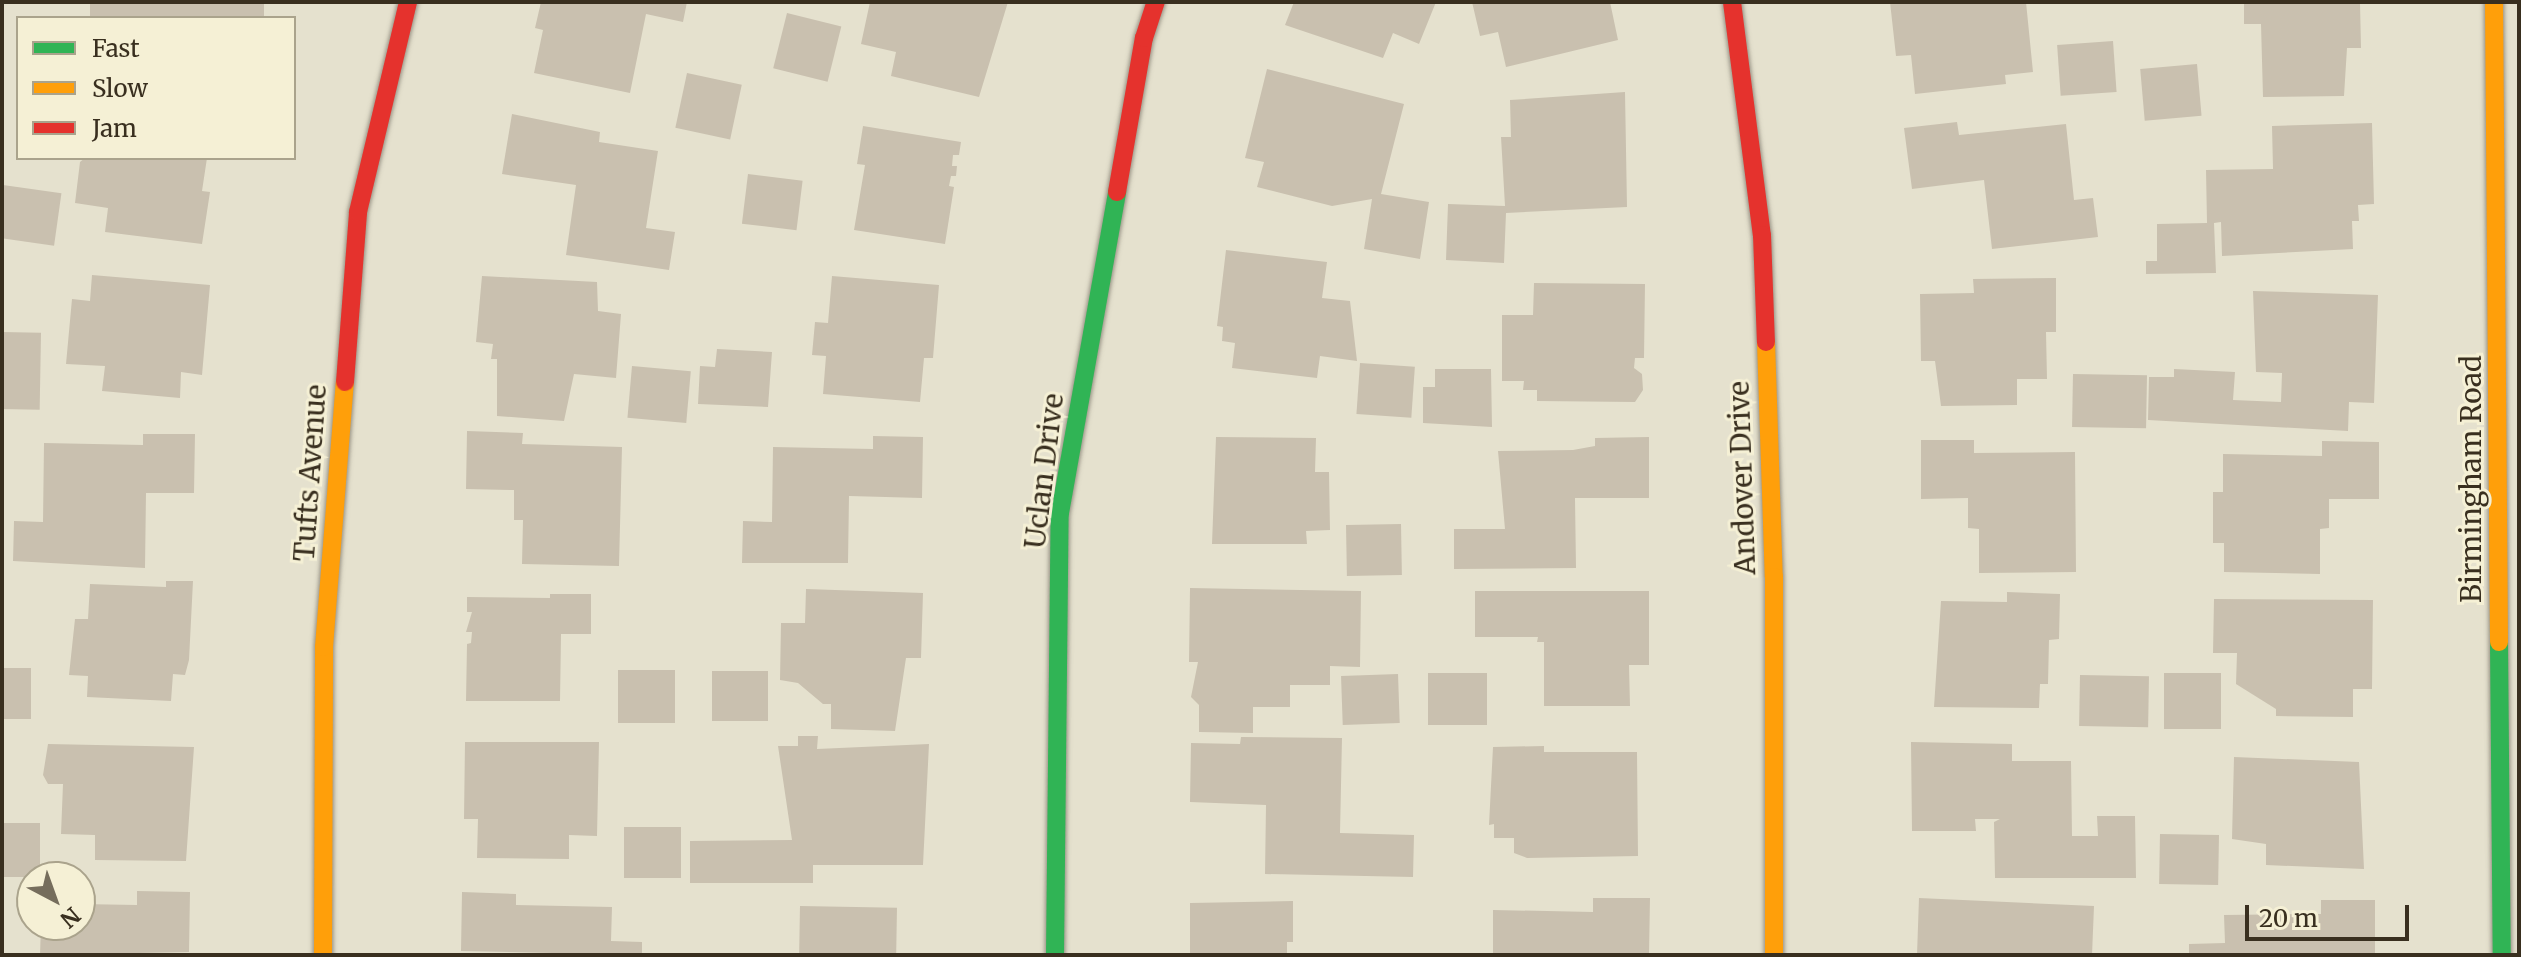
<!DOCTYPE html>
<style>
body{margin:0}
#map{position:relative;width:2521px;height:957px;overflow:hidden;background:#e5e1ce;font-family:Merriweather,serif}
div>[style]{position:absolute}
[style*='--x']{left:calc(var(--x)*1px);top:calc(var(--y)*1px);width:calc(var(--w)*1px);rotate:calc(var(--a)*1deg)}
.building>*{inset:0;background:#c9c0af;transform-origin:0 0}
.roads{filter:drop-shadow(0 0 2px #9a9587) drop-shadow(0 0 2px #9a9587)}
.fast>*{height:18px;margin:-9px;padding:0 9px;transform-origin:9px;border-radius:9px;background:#30b455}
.slow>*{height:18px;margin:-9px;padding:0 9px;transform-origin:9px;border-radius:9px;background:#ff9f0a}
.jam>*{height:18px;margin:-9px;padding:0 9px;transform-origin:9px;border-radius:9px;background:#e5322d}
span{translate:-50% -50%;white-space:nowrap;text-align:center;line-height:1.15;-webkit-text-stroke:6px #f5f0d5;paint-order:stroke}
.street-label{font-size:28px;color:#392f1f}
.frame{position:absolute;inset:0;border:4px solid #392f1f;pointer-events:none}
.legend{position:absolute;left:16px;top:16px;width:280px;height:144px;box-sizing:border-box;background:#f5f0d5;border:2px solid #aaa38c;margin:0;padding:10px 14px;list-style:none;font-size:24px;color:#392f1f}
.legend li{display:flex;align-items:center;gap:16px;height:40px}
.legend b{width:40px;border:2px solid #aaa38c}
.north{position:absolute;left:16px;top:861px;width:80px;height:80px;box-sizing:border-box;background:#f5f0d5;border:2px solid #aaa38c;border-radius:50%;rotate:139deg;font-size:22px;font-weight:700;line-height:32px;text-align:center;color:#392f1f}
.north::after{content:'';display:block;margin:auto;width:28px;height:36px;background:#756d5c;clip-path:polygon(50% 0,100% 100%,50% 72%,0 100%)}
.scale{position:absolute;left:2245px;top:905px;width:164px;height:36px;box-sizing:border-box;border:4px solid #392f1f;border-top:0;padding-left:10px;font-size:24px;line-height:28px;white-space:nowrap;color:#392f1f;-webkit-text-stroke:6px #f5f0d5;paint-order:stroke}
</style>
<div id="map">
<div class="building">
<i style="left:90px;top:2px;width:174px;height:16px"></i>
<i style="clip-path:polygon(541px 2px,687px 2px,683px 22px,646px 14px,630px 93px,534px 73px,543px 30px,535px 28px)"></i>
<i style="clip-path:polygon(870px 2px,1008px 2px,979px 97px,891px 76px,896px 52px,861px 44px)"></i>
<i style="clip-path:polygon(1294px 2px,1436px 2px,1419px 44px,1393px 33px,1383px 58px,1285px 25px)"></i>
<i style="clip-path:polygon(1472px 2px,1610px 2px,1618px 40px,1506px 67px,1498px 32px,1480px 36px)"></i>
<i style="clip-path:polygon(1890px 2px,2026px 2px,2033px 72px,2005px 75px,2006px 84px,1915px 94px,1911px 55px,1896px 56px)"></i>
<i style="clip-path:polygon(2244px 2px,2360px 3px,2361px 48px,2347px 48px,2344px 96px,2263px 97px,2261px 24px,2244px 24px)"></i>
<i style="left:787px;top:13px;width:56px;height:57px;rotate:14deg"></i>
<i style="left:2113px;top:41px;width:51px;height:56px;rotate:86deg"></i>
<i style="left:2197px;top:64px;width:52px;height:57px;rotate:85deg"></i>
<i style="clip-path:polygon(1267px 69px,1404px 104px,1381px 194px,1429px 202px,1420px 259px,1364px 249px,1372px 199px,1332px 206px,1257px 187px,1264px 162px,1245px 158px)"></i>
<i style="left:687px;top:73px;width:56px;height:56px;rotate:12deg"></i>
<i style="clip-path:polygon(1625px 92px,1627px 207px,1506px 213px,1504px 263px,1446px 260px,1448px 204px,1505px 206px,1501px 137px,1511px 137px,1510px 100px)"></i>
<i style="clip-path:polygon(512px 114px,600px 132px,599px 142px,658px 151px,646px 228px,675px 232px,669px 270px,566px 255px,576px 185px,502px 174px)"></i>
<i style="clip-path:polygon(1957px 122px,1959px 135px,2066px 124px,2074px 200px,2093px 198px,2098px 237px,1992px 249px,1984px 180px,1912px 189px,1904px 128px)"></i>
<i style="clip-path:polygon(2372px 123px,2374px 204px,2358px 205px,2359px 221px,2352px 221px,2353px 249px,2222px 256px,2221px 222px,2214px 223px,2216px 273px,2146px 274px,2146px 261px,2157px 261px,2157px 224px,2207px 223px,2206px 170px,2273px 169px,2272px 126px)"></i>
<i style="clip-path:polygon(863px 126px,961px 142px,959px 155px,953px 155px,952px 166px,957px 166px,956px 176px,951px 176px,949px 186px,954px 187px,945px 244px,854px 230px,865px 165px,857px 164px)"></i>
<i style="clip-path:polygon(85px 158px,207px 158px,202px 191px,210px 192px,202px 244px,105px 232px,108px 208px,75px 203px,80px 162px)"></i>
<i style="left:748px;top:174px;width:55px;height:50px;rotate:7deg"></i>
<i style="left:3px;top:185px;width:59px;height:53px;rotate:8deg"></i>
<i style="clip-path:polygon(1226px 250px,1327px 262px,1322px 298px,1350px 301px,1357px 361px,1320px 356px,1317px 378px,1232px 368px,1235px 343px,1222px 341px,1223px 327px,1217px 326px)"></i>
<i style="clip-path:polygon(92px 275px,210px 285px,202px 375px,181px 372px,180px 398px,102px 391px,105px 366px,66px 364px,72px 299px,90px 301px)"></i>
<i style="clip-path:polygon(482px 276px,597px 282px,598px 311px,621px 314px,616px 378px,574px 374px,564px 421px,497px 416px,497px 359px,491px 359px,493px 344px,476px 342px)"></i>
<i style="clip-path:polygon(832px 276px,939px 285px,933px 358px,924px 358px,920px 402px,823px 394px,826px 356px,812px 355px,815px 322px,828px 323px)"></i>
<i style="clip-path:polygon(2056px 278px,2056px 332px,2046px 332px,2047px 379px,2017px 379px,2017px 405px,1941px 406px,1935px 361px,1921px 361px,1920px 294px,1974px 293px,1973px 279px)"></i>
<i style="clip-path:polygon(1534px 283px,1645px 284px,1644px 358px,1635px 358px,1634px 368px,1642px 374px,1643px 390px,1635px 402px,1537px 401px,1537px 390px,1523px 390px,1524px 381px,1502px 381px,1502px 315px,1533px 315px)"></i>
<i style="clip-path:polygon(2253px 291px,2378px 295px,2374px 403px,2349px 402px,2348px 431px,2148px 420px,2149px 377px,2174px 377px,2174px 369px,2235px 372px,2233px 400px,2281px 402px,2282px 373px,2256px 372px)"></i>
<i style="left:2px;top:332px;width:39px;height:77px;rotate:1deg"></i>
<i style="clip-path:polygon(717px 349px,772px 352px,768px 407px,698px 404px,700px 366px,715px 367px)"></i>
<i style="left:1360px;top:363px;width:55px;height:51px;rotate:4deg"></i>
<i style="left:632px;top:366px;width:59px;height:52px;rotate:5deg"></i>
<i style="clip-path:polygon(1435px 369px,1491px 369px,1492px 427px,1423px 423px,1423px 387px,1435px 387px)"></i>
<i style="left:2073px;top:374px;width:74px;height:53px;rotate:1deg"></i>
<i style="clip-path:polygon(467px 431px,523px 433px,522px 444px,622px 447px,619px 566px,522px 564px,523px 520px,514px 520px,514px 490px,466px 489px)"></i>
<i style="clip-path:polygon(143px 434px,195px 434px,194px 493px,146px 493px,145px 568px,13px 561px,14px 521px,43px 522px,44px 443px,143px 445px)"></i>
<i style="clip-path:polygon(873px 436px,923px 437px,922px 498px,849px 496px,848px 563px,742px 563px,743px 521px,772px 522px,773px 447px,873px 449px)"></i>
<i style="clip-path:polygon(1216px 437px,1316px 438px,1315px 472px,1329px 472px,1330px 530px,1306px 531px,1307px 544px,1212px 544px)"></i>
<i style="clip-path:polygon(1649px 437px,1649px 498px,1575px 498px,1576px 568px,1454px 569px,1454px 529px,1505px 529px,1498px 451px,1573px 450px,1595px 446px,1595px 438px)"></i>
<i style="clip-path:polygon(1921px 440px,1974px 440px,1974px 453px,2075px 452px,2076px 572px,1979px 573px,1979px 529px,1968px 528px,1968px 498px,1921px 499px)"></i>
<i style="clip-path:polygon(2322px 441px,2379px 442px,2379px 499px,2329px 499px,2329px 528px,2320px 529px,2320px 574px,2224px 572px,2224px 543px,2213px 543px,2213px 492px,2223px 492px,2223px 454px,2322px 456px)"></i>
<i style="left:1401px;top:524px;width:51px;height:55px;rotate:89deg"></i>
<i style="clip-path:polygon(166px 581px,193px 581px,189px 660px,185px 675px,173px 674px,171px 701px,87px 697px,88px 676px,69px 675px,75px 619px,88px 619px,90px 584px,166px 587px)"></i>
<i style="clip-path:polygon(1190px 588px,1361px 591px,1360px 667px,1330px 666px,1330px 685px,1290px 685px,1290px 707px,1253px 707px,1253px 733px,1199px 732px,1199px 705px,1191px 697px,1198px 662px,1189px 662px)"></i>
<i style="clip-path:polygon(806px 589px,923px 593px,921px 658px,906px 658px,895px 731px,831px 729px,831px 704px,823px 704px,798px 683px,780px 680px,781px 623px,805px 623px)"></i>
<i style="clip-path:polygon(1475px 591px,1649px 591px,1649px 665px,1629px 665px,1630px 706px,1544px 706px,1544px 642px,1537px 642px,1538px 637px,1475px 637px)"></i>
<i style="clip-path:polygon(2007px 592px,2060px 594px,2059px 639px,2049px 640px,2048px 684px,2040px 684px,2039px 708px,1934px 707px,1941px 601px,2007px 602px)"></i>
<i style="clip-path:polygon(550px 594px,591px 594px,591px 634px,561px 634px,560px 701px,466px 701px,467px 644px,471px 643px,472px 632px,466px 632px,472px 612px,467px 612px,467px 597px,550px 598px)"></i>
<i style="clip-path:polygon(2214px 599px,2373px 600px,2372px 689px,2353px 689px,2353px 717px,2276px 716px,2276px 709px,2236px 684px,2237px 653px,2213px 653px)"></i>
<i style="left:2px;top:668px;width:29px;height:51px"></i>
<i style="left:618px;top:670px;width:57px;height:53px"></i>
<i style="left:712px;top:671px;width:56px;height:50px"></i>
<i style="left:1428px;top:673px;width:59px;height:52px"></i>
<i style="left:2164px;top:673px;width:57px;height:56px"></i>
<i style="left:1398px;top:674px;width:49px;height:57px;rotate:88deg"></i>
<i style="left:2080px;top:675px;width:69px;height:51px;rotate:1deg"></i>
<i style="clip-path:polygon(798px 736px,818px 736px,817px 749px,929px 744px,923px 865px,813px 865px,813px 883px,690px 883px,690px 841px,792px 840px,778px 746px,798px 746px)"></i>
<i style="clip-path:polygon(1241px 737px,1342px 738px,1340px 833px,1414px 835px,1413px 877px,1265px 874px,1266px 805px,1190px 802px,1191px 743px,1240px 744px)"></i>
<i style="clip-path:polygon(465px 742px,599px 742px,597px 836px,569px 835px,569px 859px,477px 858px,478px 819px,464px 819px)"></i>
<i style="clip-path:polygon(1911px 742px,2012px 744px,2012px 761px,2071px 761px,2072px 836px,2098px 836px,2097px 816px,2135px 816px,2136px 878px,1995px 878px,1994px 822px,2000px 819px,1975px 819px,1976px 831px,1912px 831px)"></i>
<i style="clip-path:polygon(48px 744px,194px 747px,186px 861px,95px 860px,95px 835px,61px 834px,63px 784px,48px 784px,43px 775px)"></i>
<i style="clip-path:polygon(1544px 746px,1544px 752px,1637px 752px,1638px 856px,1527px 858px,1514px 853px,1514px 838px,1494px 838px,1494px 824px,1489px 825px,1493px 747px)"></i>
<i style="clip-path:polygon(2234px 757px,2359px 762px,2364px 869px,2266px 865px,2266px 844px,2232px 839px)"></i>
<i style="left:40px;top:823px;width:54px;height:38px;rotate:90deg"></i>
<i style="left:624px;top:827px;width:57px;height:51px"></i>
<i style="left:2160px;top:834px;width:59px;height:50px;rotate:1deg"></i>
<i style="clip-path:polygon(137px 891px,190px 892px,189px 952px,40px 955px,41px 925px,80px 925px,80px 904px,137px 905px)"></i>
<i style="clip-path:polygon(462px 892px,516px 894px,516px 905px,612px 907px,611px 941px,642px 942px,642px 955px,461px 951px)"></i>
<i style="clip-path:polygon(1593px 898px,1650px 898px,1649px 955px,1493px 955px,1493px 910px,1593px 912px)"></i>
<i style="clip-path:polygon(1919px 898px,2094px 906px,2092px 955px,1917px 955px)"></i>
<i style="clip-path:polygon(2321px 900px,2375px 900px,2375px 955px,2189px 955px,2189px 944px,2225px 943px,2224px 915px,2321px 914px)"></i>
<i style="clip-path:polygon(1293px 901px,1293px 942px,1287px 942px,1287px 955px,1190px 955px,1190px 903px)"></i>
<i style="left:800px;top:906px;width:97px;height:49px;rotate:1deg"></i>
</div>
<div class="roads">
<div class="fast">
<i style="--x:2499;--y:642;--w:313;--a:89.5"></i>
<i style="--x:1055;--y:955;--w:442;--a:-89.4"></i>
<i style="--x:1060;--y:513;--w:326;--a:-79.9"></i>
</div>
<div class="slow">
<i style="--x:2494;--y:2;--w:640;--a:89.55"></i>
<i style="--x:1766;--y:342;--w:235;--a:88.1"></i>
<i style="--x:1774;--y:577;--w:378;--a:90"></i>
<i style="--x:323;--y:955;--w:308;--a:-89.8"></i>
<i style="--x:324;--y:647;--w:266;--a:-85.5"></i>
</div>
<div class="jam">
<i style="--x:1732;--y:2;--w:235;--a:82.7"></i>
<i style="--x:1762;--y:235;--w:107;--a:87.9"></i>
<i style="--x:1117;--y:192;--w:156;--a:-80.1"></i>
<i style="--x:1144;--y:38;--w:38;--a:-72"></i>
<i style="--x:345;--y:382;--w:170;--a:-85.6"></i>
<i style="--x:358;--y:212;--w:216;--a:-76.6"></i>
</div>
</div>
<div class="street-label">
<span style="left:1044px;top:471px;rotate:-83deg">Uclan Drive</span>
<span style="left:310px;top:473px;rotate:-86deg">Tufts Avenue</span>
<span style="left:1742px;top:478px;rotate:-92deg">Andover Drive</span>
<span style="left:2471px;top:479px;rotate:-90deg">Birmingham Road</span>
</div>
<div class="frame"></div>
<ul class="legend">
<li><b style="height:10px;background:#30b455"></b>Fast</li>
<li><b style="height:10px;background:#ff9f0a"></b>Slow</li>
<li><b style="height:10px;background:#e5322d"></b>Jam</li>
</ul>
<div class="north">N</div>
<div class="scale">20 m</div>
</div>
